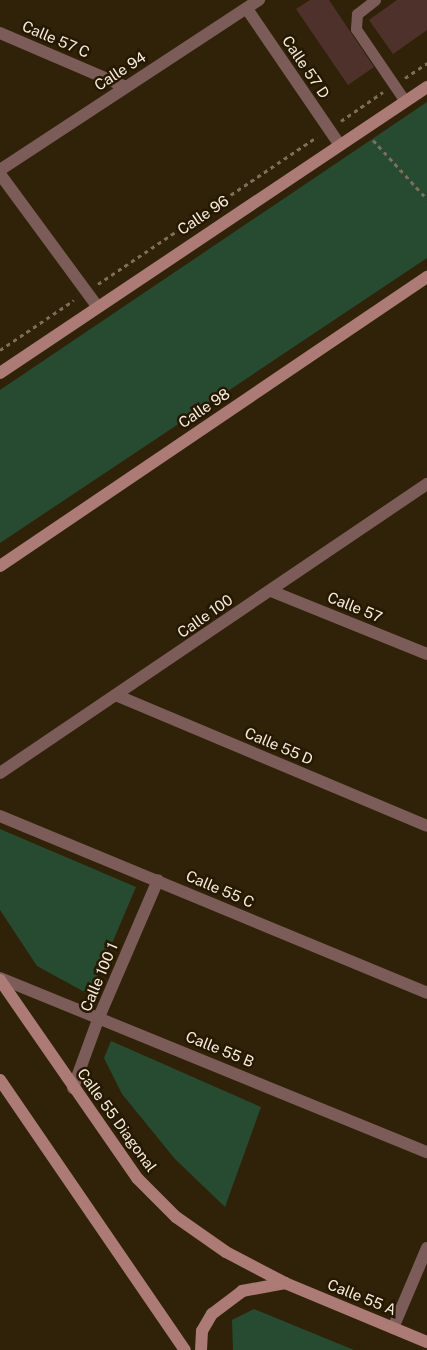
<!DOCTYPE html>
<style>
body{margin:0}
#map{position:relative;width:427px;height:1350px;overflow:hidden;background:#302209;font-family:"Public Sans",sans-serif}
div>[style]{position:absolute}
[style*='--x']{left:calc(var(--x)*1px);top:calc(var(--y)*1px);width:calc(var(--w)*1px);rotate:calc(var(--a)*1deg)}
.green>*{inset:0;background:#264b31}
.building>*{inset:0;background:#4f312c}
.path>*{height:3px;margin-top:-1.5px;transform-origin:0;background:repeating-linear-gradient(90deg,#7b6f59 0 4px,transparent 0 8px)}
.service>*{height:11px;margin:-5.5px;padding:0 5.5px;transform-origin:5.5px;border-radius:5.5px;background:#7c5c58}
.pedestrian>*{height:12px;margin:-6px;padding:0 6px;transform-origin:6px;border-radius:6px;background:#7c5c58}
.minor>*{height:12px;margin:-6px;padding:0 6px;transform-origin:6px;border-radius:6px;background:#7c5c58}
.secondary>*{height:12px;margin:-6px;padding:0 6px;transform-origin:6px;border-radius:6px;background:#ad7b75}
span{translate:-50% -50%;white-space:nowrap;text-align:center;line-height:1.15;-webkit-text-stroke:5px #261801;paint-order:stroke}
.street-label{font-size:15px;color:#f5ecdd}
</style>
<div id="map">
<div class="green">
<i style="clip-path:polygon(427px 102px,427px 258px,0 543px,0 390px)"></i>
<i style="clip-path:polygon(0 829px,136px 887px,90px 995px,37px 966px,0 910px)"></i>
<i style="clip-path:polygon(111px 1041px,261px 1107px,225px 1207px,175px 1159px,122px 1094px,104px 1058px)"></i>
<i style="clip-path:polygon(254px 1309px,354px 1350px,233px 1350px,232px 1320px)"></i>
</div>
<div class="building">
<i style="clip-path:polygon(310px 0,329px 0,374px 67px,348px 85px,296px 9px)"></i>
<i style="clip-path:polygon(397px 0,427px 0,427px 30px,393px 54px,369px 20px)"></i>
</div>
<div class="path">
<i style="--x:405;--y:78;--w:27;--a:-34"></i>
<i style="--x:341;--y:121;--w:51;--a:-34.6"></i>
<i style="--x:373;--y:140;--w:80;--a:47.5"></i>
<i style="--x:98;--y:284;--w:264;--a:-33.9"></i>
<i style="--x:0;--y:350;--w:89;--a:-34"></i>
</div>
<div class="service">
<i style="--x:375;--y:0;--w:23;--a:142"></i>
<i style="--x:357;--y:14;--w:15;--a:94"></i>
<i style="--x:356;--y:29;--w:87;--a:55.8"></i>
</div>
<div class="pedestrian">
<i style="--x:0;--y:174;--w:164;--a:53.7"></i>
</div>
<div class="minor">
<i style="--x:247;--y:9;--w:163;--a:55.7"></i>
<i style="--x:0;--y:33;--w:137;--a:23.2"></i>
<i style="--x:0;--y:170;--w:310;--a:-33.3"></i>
<i style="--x:271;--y:591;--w:168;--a:22"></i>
<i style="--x:118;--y:696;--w:335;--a:22.8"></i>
<i style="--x:0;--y:773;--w:516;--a:-34.09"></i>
<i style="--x:0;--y:816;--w:462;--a:22.5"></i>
<i style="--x:0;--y:978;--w:461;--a:22.2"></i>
<i style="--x:73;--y:1088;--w:76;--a:-69.9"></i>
<i style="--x:99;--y:1017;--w:149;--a:-66.7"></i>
<i style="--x:393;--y:1328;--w:87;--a:-67"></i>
</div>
<div class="secondary">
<i style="--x:0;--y:373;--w:514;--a:-33.81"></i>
<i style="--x:0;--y:566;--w:516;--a:-34.09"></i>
<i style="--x:0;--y:980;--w:241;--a:55.3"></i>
<i style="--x:137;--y:1178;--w:55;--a:45"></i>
<i style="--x:176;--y:1217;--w:61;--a:35"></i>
<i style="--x:226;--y:1252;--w:67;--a:27.7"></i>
<i style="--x:285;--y:1283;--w:154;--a:22.6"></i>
<i style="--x:0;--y:1080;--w:327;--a:55.6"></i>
<i style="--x:201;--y:1350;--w:19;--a:-87"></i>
<i style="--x:202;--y:1331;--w:20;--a:-60"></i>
<i style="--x:212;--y:1314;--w:38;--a:-37"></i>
<i style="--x:242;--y:1291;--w:44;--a:-10.5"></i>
</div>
<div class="street-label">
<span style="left:56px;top:39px;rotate:23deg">Calle 57 C</span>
<span style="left:306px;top:67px;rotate:56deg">Calle 57 D</span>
<span style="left:120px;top:71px;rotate:-33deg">Calle 94</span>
<span style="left:203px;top:215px;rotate:-34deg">Calle 96</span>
<span style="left:204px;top:408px;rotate:-34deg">Calle 98</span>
<span style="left:355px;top:607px;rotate:22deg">Calle 57</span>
<span style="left:205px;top:616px;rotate:-35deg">Calle 100</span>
<span style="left:279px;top:746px;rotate:23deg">Calle 55 D</span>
<span style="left:220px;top:889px;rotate:23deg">Calle 55 C</span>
<span style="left:99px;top:977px;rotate:-67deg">Calle 100 1</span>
<span style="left:220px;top:1049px;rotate:22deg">Calle 55 B</span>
<span style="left:117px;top:1120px;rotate:54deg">Calle 55 Diagonal</span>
<span style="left:362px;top:1297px;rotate:22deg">Calle 55 A</span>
</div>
</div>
